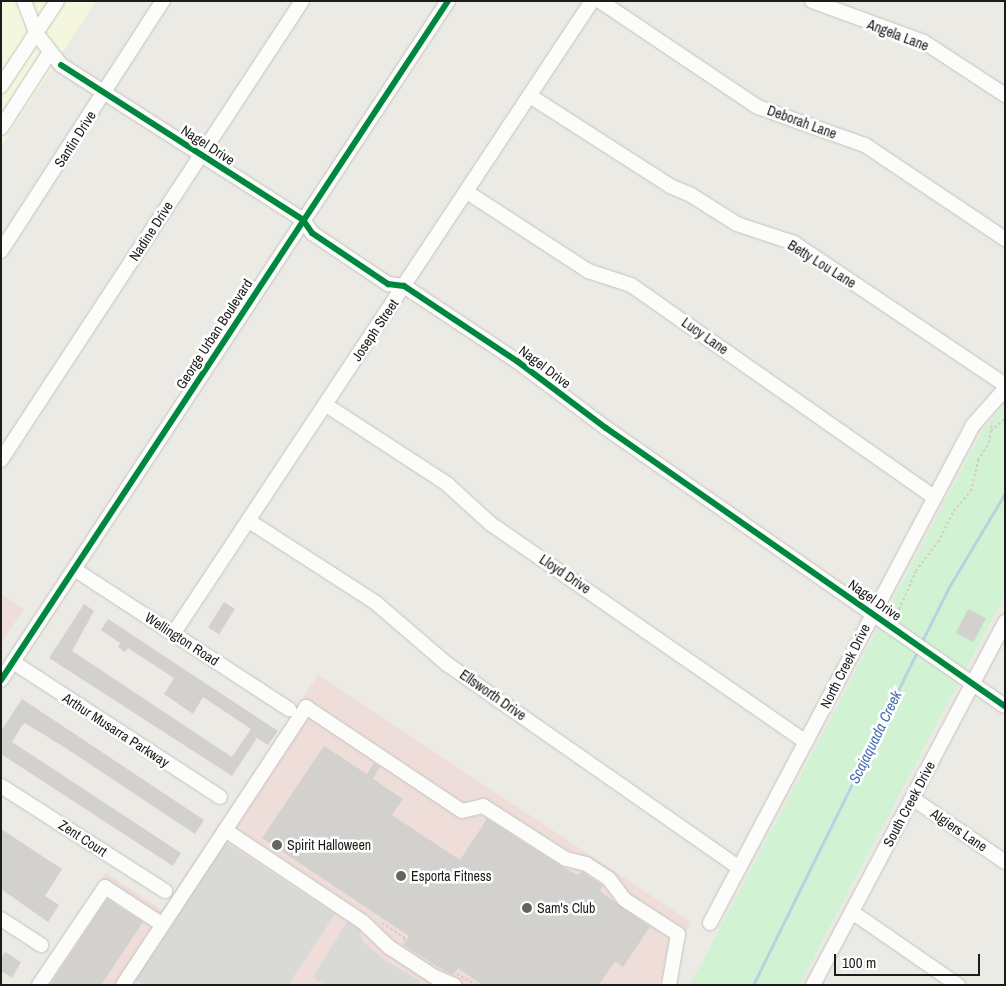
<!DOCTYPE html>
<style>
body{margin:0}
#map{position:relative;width:1006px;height:986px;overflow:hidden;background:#ebeae4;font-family:"Archivo Narrow",sans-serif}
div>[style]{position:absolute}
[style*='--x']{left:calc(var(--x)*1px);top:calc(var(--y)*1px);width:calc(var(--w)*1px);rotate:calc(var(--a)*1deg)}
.commercial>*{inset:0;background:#eeddd8}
.education>*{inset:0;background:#f4f6de}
.park>*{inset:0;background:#d1f3d4}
.parking>*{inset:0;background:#d9d9d6}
.stream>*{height:3px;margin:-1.5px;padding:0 1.5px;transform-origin:1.5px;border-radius:1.5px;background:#b6d4e0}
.building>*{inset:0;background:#d3d1cd;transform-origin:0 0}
.path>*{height:2px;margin-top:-1px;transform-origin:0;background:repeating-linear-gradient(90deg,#d7c9c3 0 2.5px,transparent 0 5px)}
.roads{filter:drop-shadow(0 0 1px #c3c3c0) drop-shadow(0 0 1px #c3c3c0)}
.minor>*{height:14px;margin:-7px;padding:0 7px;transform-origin:7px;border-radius:7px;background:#fcfcfb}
.cycleway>*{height:6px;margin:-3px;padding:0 3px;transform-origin:3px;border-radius:3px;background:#00873e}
.dots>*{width:14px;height:14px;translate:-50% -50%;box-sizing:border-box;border:2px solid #fff;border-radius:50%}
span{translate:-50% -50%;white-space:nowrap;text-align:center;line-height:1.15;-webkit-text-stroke:5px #fff;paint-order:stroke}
.street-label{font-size:14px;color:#1c1c1c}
.poi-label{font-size:14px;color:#1c1c1c}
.left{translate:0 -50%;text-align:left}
.water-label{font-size:15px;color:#4570af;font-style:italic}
.frame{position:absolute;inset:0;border:2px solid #1c1c1c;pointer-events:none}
.scale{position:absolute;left:834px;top:954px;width:146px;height:22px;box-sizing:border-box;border:2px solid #1c1c1c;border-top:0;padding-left:6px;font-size:15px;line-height:18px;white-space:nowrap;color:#1c1c1c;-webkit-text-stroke:4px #fff;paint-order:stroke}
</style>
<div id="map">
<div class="commercial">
<i style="clip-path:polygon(1px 594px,24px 609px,1px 642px)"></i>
<i style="clip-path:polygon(318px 675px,691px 922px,658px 985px,31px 985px,106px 873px,162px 910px)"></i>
</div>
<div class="education">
<i style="clip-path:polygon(1px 1px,96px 1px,1px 146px)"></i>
</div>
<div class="park">
<i style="clip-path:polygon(1005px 405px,1005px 595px,799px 985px,690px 985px,984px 428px)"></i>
</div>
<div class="parking">
<i style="clip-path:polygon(225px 842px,335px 914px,288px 985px,144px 985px,134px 979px)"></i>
<i style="clip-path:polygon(347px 922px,359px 929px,364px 943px,388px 962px,420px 981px,418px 985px,325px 985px,313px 977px)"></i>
</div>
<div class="stream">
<i style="--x:921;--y:643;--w:63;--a:-63.4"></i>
<i style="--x:949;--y:587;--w:109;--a:-59.2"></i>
<i style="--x:753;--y:985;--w:372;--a:-63.8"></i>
</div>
<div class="building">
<i style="left:224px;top:602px;width:13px;height:30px;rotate:32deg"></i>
<i style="clip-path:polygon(84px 604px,94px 611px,72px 651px,232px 757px,251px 729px,203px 697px,193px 714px,164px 694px,174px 678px,128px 648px,125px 652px,118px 647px,120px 643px,101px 630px,108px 619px,278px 731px,268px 745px,257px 738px,232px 776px,49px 658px)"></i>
<i style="left:968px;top:609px;width:20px;height:27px;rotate:27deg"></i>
<i style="clip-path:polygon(22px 699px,204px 820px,195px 834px,64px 747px,25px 723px,21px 727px,12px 742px,181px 853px,173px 866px,1px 754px,1px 731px)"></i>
<i style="clip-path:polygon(324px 746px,367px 774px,374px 763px,380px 767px,373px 779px,403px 799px,392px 815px,460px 860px,487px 819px,561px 866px,577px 875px,582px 872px,603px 886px,600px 891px,650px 927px,623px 967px,615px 961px,599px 985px,482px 985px,458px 968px,453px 975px,445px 971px,403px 945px,409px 936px,262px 838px)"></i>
<i style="clip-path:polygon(1px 829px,62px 869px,45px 896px,59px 905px,48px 922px,1px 889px)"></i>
<i style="clip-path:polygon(107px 899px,143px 922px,101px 985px,50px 985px)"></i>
<i style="clip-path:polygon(5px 952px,21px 962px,12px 978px,1px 971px,1px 958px)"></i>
</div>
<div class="path">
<i style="--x:991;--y:431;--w:18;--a:-41"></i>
<i style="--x:897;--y:614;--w:47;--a:-66.2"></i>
<i style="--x:916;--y:571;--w:36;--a:-53"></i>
<i style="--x:938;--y:542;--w:35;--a:-63"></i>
<i style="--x:954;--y:511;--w:26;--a:-50"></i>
<i style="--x:971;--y:491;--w:32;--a:-77"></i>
<i style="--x:978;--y:460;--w:20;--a:-57"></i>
<i style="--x:989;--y:443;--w:21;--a:-82"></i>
<i style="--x:382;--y:923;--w:27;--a:33"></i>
<i style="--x:405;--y:938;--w:4;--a:117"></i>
<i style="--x:457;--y:974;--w:23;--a:29"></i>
</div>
<div class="roads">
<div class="minor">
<i style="--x:24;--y:1;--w:34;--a:69"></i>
<i style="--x:36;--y:33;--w:41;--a:52"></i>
<i style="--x:61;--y:65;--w:287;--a:32.6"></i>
<i style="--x:303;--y:220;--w:16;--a:55"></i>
<i style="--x:312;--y:233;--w:92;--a:33.9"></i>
<i style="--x:388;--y:284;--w:16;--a:7"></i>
<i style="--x:404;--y:286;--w:136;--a:33.6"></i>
<i style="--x:517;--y:361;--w:111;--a:37"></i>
<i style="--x:606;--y:428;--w:486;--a:34.9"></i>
<i style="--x:600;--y:1;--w:190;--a:33.9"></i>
<i style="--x:758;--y:107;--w:114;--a:19.6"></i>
<i style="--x:865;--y:145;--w:169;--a:33.9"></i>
<i style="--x:812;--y:1;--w:119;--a:20.1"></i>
<i style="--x:924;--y:42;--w:97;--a:33.2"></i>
<i style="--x:1;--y:86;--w:102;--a:-56.6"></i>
<i style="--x:530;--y:96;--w:166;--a:32.7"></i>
<i style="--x:670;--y:186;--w:23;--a:23"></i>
<i style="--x:691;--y:195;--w:54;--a:32.2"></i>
<i style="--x:737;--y:224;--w:60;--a:18.4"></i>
<i style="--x:794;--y:243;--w:254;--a:33.9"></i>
<i style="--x:1;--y:128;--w:90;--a:-57.2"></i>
<i style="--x:467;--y:192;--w:145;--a:33.1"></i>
<i style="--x:588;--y:271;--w:45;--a:18"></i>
<i style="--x:631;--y:285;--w:371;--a:35"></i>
<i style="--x:1;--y:251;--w:298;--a:-57.1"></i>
<i style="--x:326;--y:405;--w:145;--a:33.1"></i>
<i style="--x:447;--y:484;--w:59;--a:42.3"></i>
<i style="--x:491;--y:524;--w:383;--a:34.7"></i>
<i style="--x:1;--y:460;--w:549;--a:-56.74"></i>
<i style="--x:249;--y:521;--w:151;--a:32.8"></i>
<i style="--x:376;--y:603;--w:94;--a:40.7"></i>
<i style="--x:447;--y:664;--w:356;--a:34.9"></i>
<i style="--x:74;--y:569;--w:257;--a:33.1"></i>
<i style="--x:173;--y:634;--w:759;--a:-56.5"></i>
<i style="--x:13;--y:662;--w:247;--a:33.1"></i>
<i style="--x:1;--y:680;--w:813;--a:-56.64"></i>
<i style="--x:1;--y:786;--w:195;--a:32.6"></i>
<i style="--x:912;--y:798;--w:113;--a:34.5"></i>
<i style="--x:225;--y:830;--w:166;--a:33.7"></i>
<i style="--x:363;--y:922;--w:36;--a:44"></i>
<i style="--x:389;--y:947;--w:55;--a:33.1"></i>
<i style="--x:435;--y:977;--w:21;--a:23"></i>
<i style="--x:852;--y:912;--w:129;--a:34.6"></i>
<i style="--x:1;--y:919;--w:48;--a:33"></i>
<i style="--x:710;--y:923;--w:563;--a:-62.16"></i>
<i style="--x:973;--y:425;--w:48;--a:-48.4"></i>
<i style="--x:39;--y:985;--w:118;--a:-56"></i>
<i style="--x:105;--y:887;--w:69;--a:33.2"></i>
<i style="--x:123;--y:985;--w:333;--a:-56.6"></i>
<i style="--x:306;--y:707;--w:187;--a:33.7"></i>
<i style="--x:462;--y:811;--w:22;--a:-13"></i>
<i style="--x:483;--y:806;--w:98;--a:32.6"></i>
<i style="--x:566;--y:859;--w:21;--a:14"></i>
<i style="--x:586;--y:864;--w:27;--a:33"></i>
<i style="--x:609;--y:879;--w:26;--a:53"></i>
<i style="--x:625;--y:900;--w:63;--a:32.7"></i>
<i style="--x:678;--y:934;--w:52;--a:100"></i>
<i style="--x:813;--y:985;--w:411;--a:-62.1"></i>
</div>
</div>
<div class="cycleway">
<i style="--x:61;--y:65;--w:287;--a:32.6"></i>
<i style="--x:303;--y:220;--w:16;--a:55"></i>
<i style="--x:312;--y:233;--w:92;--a:33.9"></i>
<i style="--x:388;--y:284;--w:16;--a:7"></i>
<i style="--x:404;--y:286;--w:136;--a:33.6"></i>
<i style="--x:517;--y:361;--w:111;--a:37"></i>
<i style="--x:606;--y:428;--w:486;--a:34.9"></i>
<i style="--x:1;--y:680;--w:813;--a:-56.64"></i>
</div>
<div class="dots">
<i style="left:277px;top:845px;background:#646462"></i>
<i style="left:401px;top:876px;background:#646462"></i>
<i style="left:527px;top:908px;background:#646462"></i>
</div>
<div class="street-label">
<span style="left:898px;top:35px;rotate:21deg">Angela Lane</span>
<span style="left:802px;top:122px;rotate:20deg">Deborah Lane</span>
<span style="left:75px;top:139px;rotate:-57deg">Santin Drive</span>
<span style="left:208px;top:145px;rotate:33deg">Nagel Drive</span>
<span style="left:151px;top:231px;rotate:-57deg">Nadine Drive</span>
<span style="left:822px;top:264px;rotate:32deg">Betty Lou Lane</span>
<span style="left:375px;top:330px;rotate:-56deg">Joseph Street</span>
<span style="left:214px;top:334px;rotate:-57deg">George Urban Boulevard</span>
<span style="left:705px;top:336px;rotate:35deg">Lucy Lane</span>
<span style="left:545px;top:367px;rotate:37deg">Nagel Drive</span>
<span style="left:565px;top:574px;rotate:34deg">Lloyd Drive</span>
<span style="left:875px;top:600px;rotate:35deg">Nagel Drive</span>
<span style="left:182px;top:639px;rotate:33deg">Wellington Road</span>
<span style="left:845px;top:666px;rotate:-63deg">North Creek Drive</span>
<span style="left:493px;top:695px;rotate:35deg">Ellsworth Drive</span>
<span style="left:116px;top:730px;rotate:33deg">Arthur Musarra Parkway</span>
<span style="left:909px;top:804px;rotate:-62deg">South Creek Drive</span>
<span style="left:959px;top:830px;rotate:34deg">Algiers Lane</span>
<span style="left:83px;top:838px;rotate:33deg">Zent Court</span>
</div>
<div class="poi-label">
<span class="left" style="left:287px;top:845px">Spirit Halloween</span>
<span class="left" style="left:411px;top:876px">Esporta Fitness</span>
<span class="left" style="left:537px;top:908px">Sam's Club</span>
</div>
<div class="water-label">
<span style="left:875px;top:737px;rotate:-64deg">Scajaquada Creek</span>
</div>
<div class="frame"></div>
<div class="scale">100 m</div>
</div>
